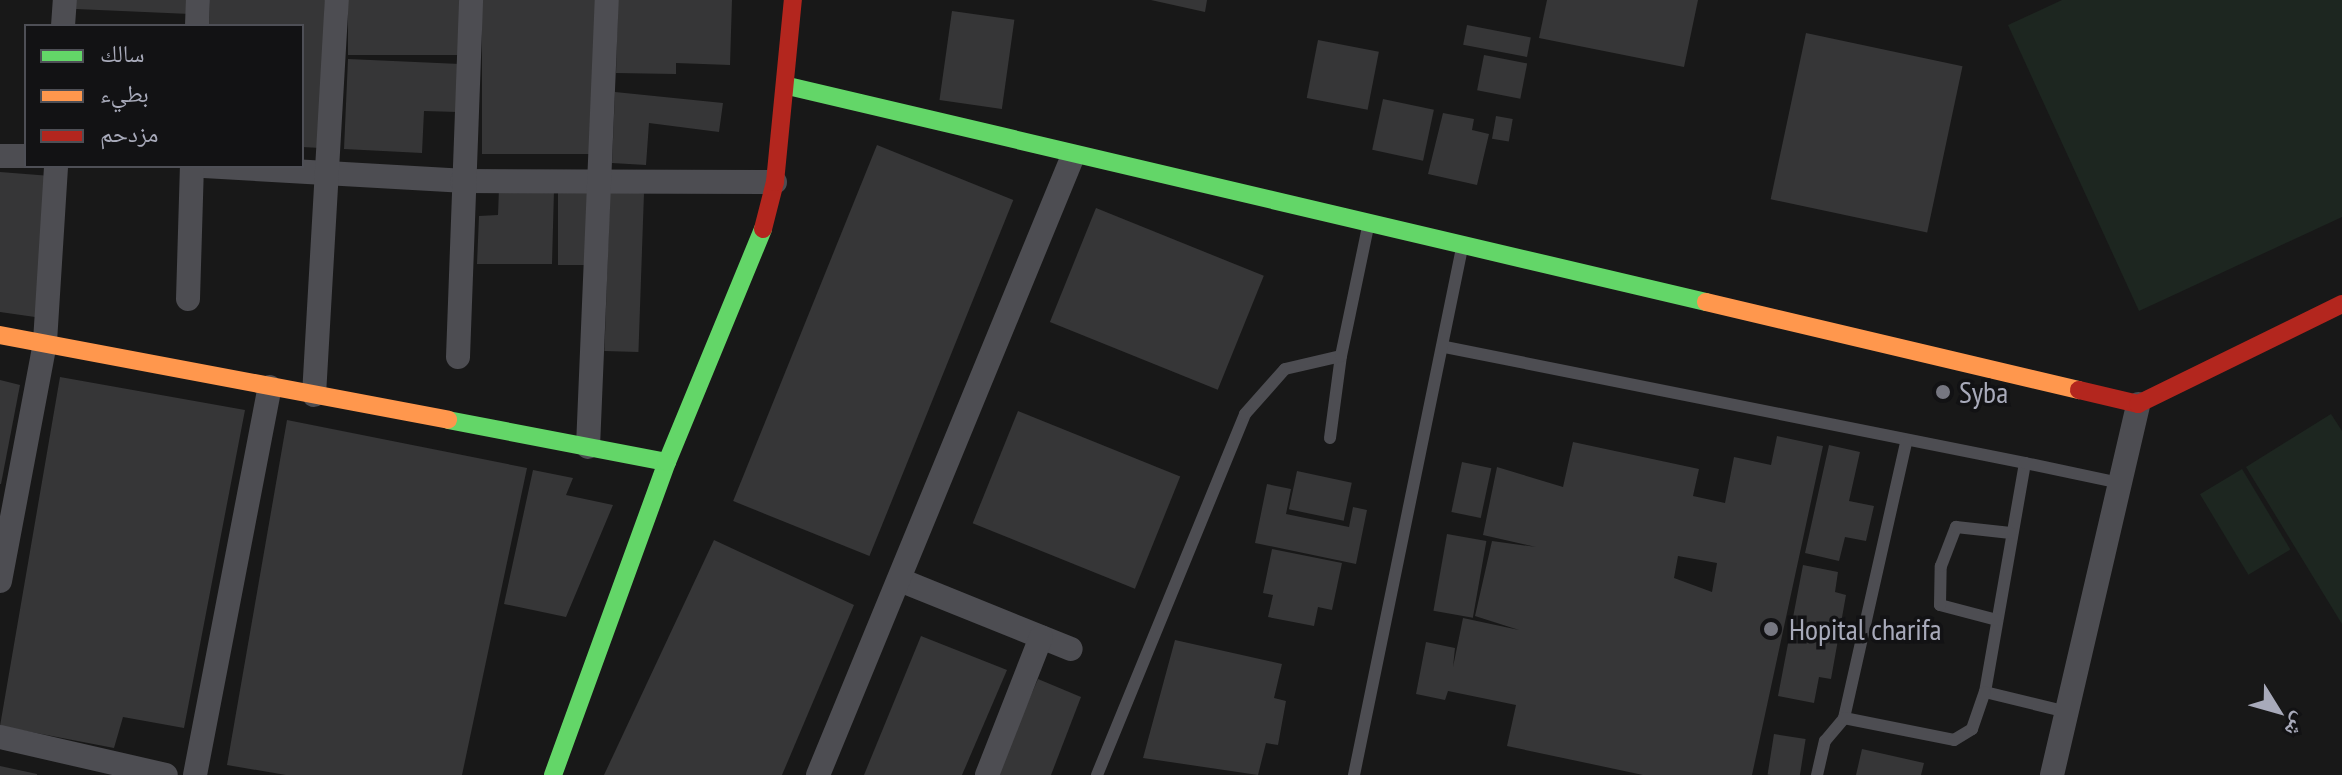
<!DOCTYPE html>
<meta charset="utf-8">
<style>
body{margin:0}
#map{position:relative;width:2342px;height:775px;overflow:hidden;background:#181818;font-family:"PT Sans Narrow","Noto Naskh Arabic",sans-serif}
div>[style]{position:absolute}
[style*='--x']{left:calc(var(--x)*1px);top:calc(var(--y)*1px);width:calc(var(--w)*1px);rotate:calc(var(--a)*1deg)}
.green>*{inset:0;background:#1d2620;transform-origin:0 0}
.building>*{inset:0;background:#363637;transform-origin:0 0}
.lane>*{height:12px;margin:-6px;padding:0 6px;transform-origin:6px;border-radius:6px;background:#4d4d52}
.street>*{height:24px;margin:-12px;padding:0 12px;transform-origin:12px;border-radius:12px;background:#4d4d52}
.fast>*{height:18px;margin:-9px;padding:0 9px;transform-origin:9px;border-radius:9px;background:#63d668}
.slow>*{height:18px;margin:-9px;padding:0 9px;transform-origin:9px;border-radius:9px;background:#ff974d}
.jam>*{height:18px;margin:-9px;padding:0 9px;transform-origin:9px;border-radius:9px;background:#b3261e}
.dots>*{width:22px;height:22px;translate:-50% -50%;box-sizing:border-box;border:4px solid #121214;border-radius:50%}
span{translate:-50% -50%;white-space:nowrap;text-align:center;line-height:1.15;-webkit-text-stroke:7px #121214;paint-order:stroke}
.poi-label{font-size:30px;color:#a8aaba}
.left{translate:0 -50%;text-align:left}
.legend{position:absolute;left:24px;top:24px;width:280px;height:144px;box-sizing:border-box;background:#121214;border:2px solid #4e4f56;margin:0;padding:10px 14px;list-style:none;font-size:24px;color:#a8aaba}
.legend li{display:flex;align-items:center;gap:16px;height:40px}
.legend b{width:40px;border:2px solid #4e4f56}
.north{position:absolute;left:2238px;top:671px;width:80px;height:80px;-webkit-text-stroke:6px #121214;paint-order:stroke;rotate:127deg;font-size:22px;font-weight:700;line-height:32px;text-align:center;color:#a8aaba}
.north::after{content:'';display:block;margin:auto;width:28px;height:36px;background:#a8aaba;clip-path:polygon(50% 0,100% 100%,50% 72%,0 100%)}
</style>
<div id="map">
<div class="green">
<i style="clip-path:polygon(2062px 0,2342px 0,2342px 217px,2139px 311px,2008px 25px)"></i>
<i style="clip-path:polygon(2331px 414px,2342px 431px,2342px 624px,2246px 467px)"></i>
<i style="left:2242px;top:469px;width:94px;height:49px;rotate:59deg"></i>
</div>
<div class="building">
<i style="clip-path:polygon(76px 0,191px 0,190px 14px,76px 9px)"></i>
<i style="clip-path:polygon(210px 0,325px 0,321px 148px,302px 147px,302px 26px,209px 26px)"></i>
<i style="left:348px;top:0;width:115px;height:55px"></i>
<i style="left:482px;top:0;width:115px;height:154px"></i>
<i style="clip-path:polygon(618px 0,732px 0,730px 65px,676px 63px,676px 74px,616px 73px)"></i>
<i style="clip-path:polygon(1151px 0,1207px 0,1205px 12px)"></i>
<i style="clip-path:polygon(1547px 0,1698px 0,1684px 67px,1539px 38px)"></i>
<i style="left:952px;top:11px;width:63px;height:90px;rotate:8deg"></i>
<i style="left:1467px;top:25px;width:65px;height:20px;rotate:11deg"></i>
<i style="left:1806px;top:33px;width:160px;height:170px;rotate:12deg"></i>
<i style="left:1318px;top:40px;width:62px;height:59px;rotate:11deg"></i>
<i style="left:1484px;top:55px;width:44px;height:36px;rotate:11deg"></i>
<i style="clip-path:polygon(348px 59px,460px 64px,458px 112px,424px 111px,422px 153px,344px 149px)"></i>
<i style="clip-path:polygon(615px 92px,723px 103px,719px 132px,649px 123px,646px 165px,612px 163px)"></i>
<i style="left:1383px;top:99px;width:52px;height:52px;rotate:12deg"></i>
<i style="clip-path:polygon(1443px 113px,1474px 119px,1472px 130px,1489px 134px,1477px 185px,1428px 174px)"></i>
<i style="left:1496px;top:116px;width:17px;height:23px;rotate:10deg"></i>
<i style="left:877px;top:145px;width:147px;height:384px;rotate:22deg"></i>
<i style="clip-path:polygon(0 172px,51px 176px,42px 318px,0 312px)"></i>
<i style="clip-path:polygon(499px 188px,554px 190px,552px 264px,477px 264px,479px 216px,498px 215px)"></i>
<i style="left:558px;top:192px;width:34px;height:73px"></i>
<i style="left:610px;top:192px;width:34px;height:159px;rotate:2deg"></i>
<i style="left:1096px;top:208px;width:181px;height:123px;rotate:22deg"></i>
<i style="clip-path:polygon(60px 377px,245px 410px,184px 728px,123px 717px,114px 748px,0 726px)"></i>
<i style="clip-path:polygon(0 380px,20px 385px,1px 484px,0 484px)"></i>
<i style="left:1018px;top:411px;width:175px;height:121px;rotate:22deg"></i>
<i style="clip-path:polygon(287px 420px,527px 468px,462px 775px,286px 775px,227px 765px)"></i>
<i style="clip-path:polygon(evenodd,1777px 436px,1823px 446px,1752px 775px,1643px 775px,1507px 746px,1516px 705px,1448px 691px,1445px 700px,1416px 694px,1426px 642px,1455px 648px,1453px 667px,1463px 618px,1519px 630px,1475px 616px,1492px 541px,1536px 547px,1483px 535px,1497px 467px,1563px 487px,1573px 442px,1699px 469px,1693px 496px,1725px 503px,1734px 457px,1771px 465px,1777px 436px,1678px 556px,1717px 563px,1712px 592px,1674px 578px,1678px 556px)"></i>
<i style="clip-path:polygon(1829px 445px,1860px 452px,1849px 501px,1874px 506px,1866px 541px,1845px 537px,1839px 561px,1805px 553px)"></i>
<i style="left:1462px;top:462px;width:30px;height:51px;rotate:12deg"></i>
<i style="clip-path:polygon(533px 470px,573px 478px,566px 495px,613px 505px,566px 617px,504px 604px)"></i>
<i style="left:1297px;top:471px;width:56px;height:39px;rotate:12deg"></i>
<i style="clip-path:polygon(1267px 484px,1291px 489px,1286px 514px,1349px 527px,1353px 507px,1367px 510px,1356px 564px,1255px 543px)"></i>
<i style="left:1447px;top:534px;width:40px;height:78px;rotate:10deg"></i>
<i style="clip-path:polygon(714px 540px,854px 605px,782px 775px,604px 775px)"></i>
<i style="clip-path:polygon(1272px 549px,1342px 563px,1332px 610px,1318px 607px,1314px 626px,1268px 617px,1273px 595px,1263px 593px)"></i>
<i style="clip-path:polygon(1803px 565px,1838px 572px,1835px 592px,1846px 595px,1831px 679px,1819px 677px,1814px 703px,1778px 696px)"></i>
<i style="clip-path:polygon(921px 636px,1007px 670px,962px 775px,864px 775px)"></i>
<i style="clip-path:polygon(1175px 640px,1282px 664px,1274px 698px,1286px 701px,1278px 745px,1266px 743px,1258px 775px,1143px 758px)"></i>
<i style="clip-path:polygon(1038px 679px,1081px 697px,1051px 775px,996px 775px)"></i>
<i style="left:1774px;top:734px;width:32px;height:41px;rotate:9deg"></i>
<i style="clip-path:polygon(1862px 749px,1924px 763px,1921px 775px,1856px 775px)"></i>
<i style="clip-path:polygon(0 766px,37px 774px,37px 775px,0 775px)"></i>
</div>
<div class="lane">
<i style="--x:1445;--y:347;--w:591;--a:11.31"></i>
<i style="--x:2025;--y:463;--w:232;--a:99.9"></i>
<i style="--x:1985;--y:692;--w:84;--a:13.7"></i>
<i style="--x:1330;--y:438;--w:83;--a:-82.4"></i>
<i style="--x:2025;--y:463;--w:97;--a:11.9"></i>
<i style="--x:1997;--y:620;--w:59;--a:-165.3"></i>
<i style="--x:1940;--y:605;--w:39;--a:-89"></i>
<i style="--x:1941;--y:566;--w:42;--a:-69"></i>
<i style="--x:1956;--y:527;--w:55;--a:6.2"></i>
<i style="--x:1844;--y:718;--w:283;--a:-77.3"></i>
<i style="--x:1097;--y:775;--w:390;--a:-67.7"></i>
<i style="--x:1245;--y:414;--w:60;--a:-48.4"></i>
<i style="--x:1285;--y:369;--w:57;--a:-13.1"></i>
<i style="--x:1341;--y:356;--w:132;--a:-78.2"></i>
<i style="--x:1354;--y:775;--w:538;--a:-78.42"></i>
<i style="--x:1817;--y:775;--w:35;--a:-77"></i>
<i style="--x:1825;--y:741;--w:30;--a:-50"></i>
<i style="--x:1844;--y:718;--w:112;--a:11.3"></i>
<i style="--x:1954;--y:740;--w:21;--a:-31"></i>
<i style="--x:1972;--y:729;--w:39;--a:-71"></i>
</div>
<div class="street">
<i style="--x:63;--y:26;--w:26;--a:-86"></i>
<i style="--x:197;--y:26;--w:26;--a:-88"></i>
<i style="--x:0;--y:156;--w:26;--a:0"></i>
<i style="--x:204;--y:166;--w:258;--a:3.3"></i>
<i style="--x:462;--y:181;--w:313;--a:0.2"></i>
<i style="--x:188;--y:299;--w:133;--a:-88.3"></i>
<i style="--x:458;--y:357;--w:357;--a:-87.9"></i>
<i style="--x:314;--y:395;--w:396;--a:-86.7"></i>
<i style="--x:588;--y:447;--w:447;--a:-87.6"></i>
<i style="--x:900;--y:580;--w:184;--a:22"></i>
<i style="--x:0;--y:581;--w:243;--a:-79.3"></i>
<i style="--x:45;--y:342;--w:176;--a:-86.4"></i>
<i style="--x:0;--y:737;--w:170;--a:12.9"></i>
<i style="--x:195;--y:775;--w:395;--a:-79.1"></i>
<i style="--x:818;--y:775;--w:667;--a:-67.62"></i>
<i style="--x:987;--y:775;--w:148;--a:-68.6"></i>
<i style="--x:2052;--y:775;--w:381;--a:-76.9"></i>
</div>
<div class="fast">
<i style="--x:788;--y:86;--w:943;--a:13.24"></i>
<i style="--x:448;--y:420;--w:223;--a:10.9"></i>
<i style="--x:553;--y:775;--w:333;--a:-70"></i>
<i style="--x:667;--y:462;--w:252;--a:-67.6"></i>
</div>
<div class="slow">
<i style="--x:1706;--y:302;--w:383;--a:13.3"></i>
<i style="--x:0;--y:335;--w:456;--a:10.7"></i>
</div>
<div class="jam">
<i style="--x:763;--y:229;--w:49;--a:-75.7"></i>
<i style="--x:775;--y:182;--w:183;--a:-84.4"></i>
<i style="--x:2079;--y:390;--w:61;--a:13.3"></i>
<i style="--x:2138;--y:404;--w:227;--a:-26.1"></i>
</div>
<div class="dots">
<i style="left:1943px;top:392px;background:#767781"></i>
<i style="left:1771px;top:629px;background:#767781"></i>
</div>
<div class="poi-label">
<span class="left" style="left:1959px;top:392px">Syba</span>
<span class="left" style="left:1789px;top:629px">Hopital charifa</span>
</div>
<ul class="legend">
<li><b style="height:10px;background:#63d668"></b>سالك</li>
<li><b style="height:10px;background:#ff974d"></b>بطيء</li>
<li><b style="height:10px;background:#b3261e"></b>مزدحم</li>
</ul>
<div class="north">ش</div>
</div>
